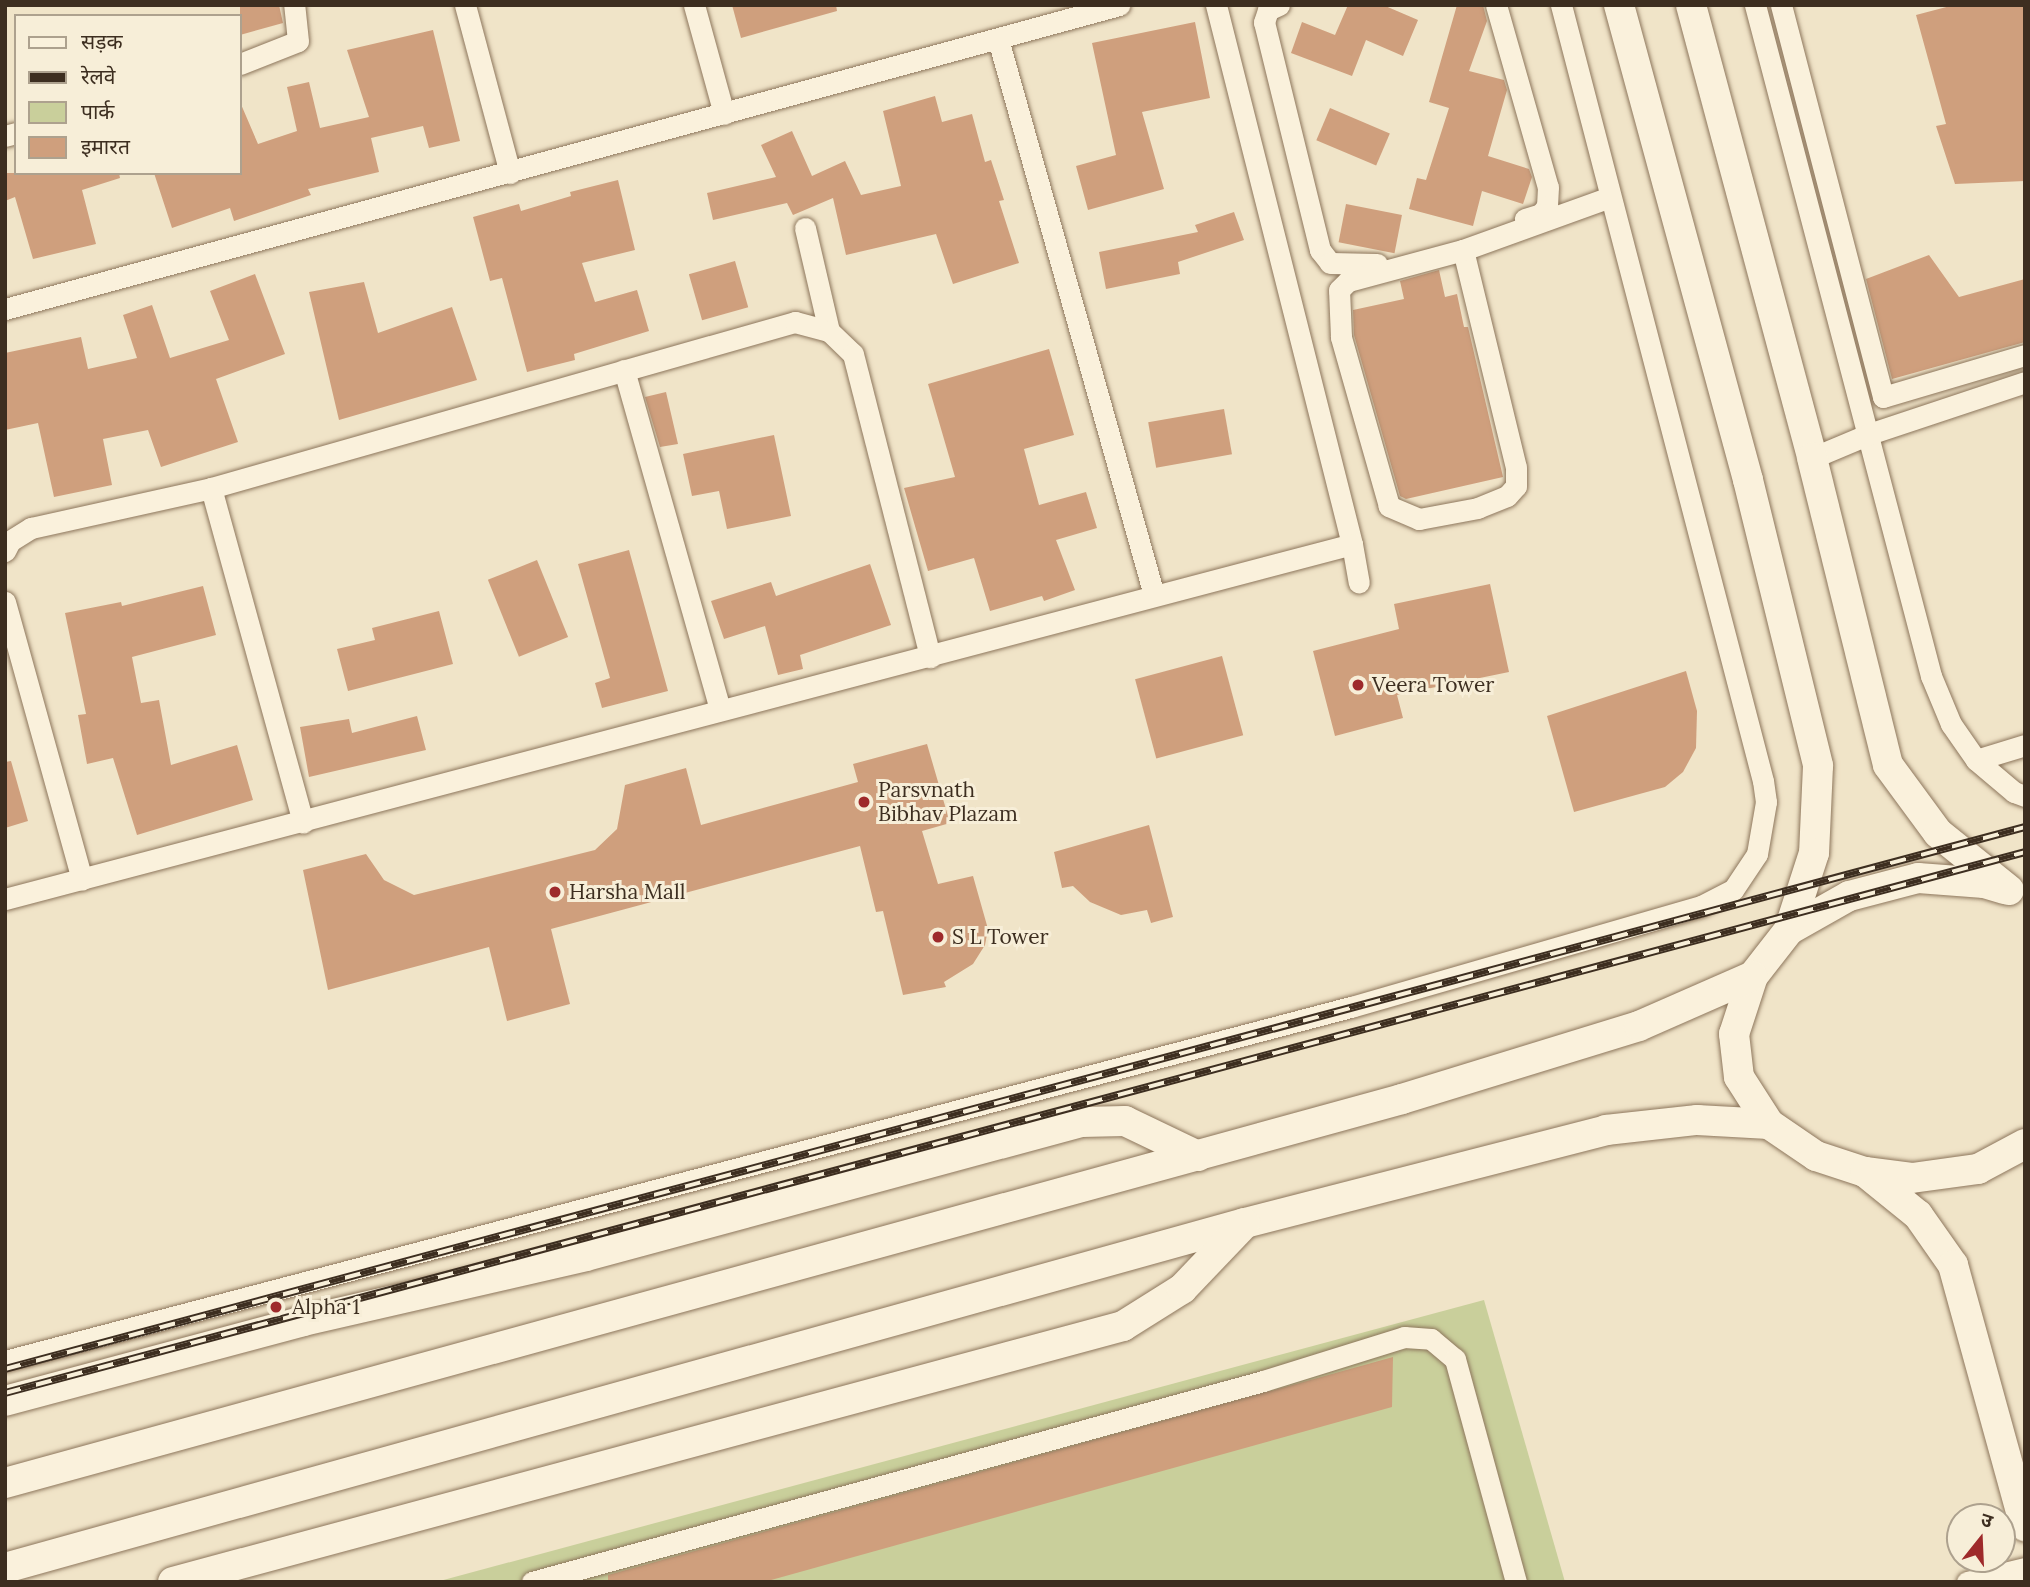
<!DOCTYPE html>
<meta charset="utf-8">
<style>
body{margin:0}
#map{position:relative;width:2030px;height:1587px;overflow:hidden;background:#f0e4c8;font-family:Lora,"Noto Sans Devanagari",serif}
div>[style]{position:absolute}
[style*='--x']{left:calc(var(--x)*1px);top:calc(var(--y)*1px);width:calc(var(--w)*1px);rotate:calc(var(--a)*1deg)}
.green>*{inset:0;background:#c9cf9b}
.building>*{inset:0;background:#cf9f7d;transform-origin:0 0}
.roads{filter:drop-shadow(0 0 2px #8d765c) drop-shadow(0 0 2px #8d765c)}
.street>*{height:21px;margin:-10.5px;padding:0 10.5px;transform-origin:10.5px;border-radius:10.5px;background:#faf1dc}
.secondary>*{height:30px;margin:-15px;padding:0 15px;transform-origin:15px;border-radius:15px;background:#faf1dc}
.rail>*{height:8px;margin-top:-4px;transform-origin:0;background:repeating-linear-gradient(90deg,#f7eed8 0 16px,#3d2e20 0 32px);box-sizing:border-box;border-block:2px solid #3d2e20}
.dots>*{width:19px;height:19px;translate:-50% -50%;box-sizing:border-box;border:4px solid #f7eed8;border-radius:50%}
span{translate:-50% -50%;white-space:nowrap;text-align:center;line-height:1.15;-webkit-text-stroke:6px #f7eed8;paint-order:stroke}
.poi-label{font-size:21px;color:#3d2e20}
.left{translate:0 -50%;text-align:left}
.frame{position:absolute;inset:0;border:7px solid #3d2e20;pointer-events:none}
.legend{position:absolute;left:14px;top:14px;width:228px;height:161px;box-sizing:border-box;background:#f7eed8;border:2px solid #ada18e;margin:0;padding:9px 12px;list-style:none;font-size:21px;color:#3d2e20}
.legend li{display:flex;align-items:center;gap:14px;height:35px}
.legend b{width:35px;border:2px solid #ada18e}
.north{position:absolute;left:1946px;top:1503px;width:70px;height:70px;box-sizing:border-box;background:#f7eed8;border:2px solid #ada18e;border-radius:50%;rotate:18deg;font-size:19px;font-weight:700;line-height:28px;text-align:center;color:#3d2e20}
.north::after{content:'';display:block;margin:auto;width:24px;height:32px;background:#9e2a2b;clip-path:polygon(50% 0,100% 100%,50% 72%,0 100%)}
</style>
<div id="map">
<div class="green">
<i style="clip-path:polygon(1484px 1300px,1565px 1582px,436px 1582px)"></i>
</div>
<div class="building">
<i style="clip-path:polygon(240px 5px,279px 5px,283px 23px,240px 35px)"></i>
<i style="clip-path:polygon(732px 5px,836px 5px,837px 11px,741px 38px)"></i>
<i style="clip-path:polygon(1348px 5px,1383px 5px,1418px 20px,1403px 56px,1366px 40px,1352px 76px,1291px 53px,1302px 22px,1335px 35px)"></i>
<i style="clip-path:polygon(1457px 5px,1483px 5px,1487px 21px,1469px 71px,1504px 80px,1507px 90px,1488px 156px,1529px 169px,1532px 177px,1523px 204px,1482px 191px,1473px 226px,1409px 209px,1417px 178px,1426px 180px,1449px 108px,1429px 102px)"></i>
<i style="clip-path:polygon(1954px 5px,2025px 5px,2025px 181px,1955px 184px,1936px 126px,1946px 124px,1916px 15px)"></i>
<i style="clip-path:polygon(1195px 22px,1210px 98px,1142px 112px,1164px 189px,1088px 210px,1076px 166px,1116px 155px,1092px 43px)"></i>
<i style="clip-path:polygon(433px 30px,460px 141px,429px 148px,423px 126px,371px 138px,379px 172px,308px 189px,311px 195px,234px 221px,230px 208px,172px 228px,154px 173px,240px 173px,240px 102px,258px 144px,297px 131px,287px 87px,309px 82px,320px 128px,369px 117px,347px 50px)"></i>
<i style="clip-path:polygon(935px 96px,942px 122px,972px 114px,985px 162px,991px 160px,1004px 200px,999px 201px,1019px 263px,953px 284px,936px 234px,846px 255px,833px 198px,793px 215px,787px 203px,713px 220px,707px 193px,776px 177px,761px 145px,792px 131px,812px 176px,845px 161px,861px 195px,901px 186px,883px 111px)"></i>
<i style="left:1330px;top:108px;width:65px;height:35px;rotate:23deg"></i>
<i style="clip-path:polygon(5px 173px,119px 173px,120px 178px,82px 190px,96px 244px,33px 259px,15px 197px,5px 201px)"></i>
<i style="clip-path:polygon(618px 180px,635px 250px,582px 263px,595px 302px,637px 290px,649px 331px,574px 354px,575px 360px,527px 372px,502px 278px,490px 281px,473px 217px,519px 204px,521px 211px,571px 196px,570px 192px)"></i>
<i style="left:1346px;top:204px;width:57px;height:39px;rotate:11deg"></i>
<i style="clip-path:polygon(1234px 212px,1244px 240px,1178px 262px,1180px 274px,1106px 289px,1099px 252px,1198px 232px,1195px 225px)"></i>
<i style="clip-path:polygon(1929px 255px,1959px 297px,2025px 279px,2025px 342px,1892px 379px,1866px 279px)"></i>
<i style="left:735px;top:261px;width:48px;height:48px;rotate:74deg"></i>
<i style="clip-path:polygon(1439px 270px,1445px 297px,1457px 294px,1464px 327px,1468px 327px,1503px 477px,1406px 499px,1400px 496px,1354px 335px,1353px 310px,1404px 299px,1400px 281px)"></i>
<i style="clip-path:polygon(255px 274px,285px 354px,216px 379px,238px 442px,161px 467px,148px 430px,103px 439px,112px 485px,54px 497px,38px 423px,5px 430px,5px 353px,81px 337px,88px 369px,137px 358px,123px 315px,152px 305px,170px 358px,229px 340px,210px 291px)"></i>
<i style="clip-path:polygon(364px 282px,378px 333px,452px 307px,477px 380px,339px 420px,309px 292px)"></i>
<i style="clip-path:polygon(1049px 349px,1074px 435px,1024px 449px,1039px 505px,1086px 492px,1097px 528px,1056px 540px,1075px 590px,1044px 601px,1042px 596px,990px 611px,974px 558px,928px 571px,904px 488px,955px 477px,928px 384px)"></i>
<i style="clip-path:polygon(666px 392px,678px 444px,660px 447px,645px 397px)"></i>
<i style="left:1224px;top:409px;width:46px;height:77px;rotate:80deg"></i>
<i style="clip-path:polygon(774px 435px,791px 516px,727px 529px,719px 491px,692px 496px,683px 454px)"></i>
<i style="clip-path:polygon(629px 550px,668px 691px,602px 708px,595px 683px,610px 678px,578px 564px)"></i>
<i style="left:537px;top:560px;width:83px;height:53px;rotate:68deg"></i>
<i style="clip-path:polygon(870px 564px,891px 625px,800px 655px,803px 669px,778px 675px,765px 626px,724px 639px,711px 601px,771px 582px,776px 596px)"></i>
<i style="clip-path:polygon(1490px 584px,1509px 672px,1397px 695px,1403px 718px,1335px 736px,1313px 651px,1399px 629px,1394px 604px)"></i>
<i style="clip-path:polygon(203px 586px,216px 635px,132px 657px,141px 703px,159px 700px,171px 765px,237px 745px,253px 800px,137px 835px,113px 758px,87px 764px,78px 715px,86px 714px,65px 613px,121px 602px,122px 606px)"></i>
<i style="clip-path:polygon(439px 611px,453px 664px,348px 691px,337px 649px,375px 640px,372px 628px)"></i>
<i style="left:1222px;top:656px;width:82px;height:90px;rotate:75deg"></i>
<i style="clip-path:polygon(1686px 671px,1697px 711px,1696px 748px,1683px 772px,1665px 787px,1574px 812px,1547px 716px)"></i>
<i style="clip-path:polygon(417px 716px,426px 750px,309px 777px,300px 727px,349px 719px,352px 733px)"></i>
<i style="clip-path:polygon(927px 744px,950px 823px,922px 831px,938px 884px,973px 876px,988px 929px,985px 945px,973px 964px,944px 982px,946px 987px,903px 995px,883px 911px,876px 912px,860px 846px,551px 929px,570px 1004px,507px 1021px,489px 947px,328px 990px,303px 870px,366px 854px,384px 880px,414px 895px,595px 850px,617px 829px,625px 785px,686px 768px,701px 825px,858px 782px,853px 764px)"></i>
<i style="clip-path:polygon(11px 761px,28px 821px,5px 828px,5px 762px)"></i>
<i style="clip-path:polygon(1149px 825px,1173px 917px,1151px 923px,1147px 910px,1121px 915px,1090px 902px,1073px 886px,1062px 888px,1054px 852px)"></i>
<i style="clip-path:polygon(1393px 1357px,1392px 1407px,764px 1582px,608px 1582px,608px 1575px)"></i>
</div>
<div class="roads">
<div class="street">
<i style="--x:465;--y:5;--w:174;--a:75"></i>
<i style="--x:694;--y:5;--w:113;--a:74.6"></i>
<i style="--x:1216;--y:5;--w:556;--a:75.84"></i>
<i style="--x:1279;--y:5;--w:12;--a:156"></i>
<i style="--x:1268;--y:10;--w:13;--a:108"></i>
<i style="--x:1264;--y:22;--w:235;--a:76.2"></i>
<i style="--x:1320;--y:250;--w:16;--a:52"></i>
<i style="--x:1330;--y:263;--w:47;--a:1.2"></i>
<i style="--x:1496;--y:5;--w:189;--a:74.1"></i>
<i style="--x:1548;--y:187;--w:19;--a:93"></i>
<i style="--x:1547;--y:206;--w:10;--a:127"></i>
<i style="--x:1541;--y:214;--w:17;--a:163"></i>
<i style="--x:1755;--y:5;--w:694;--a:75.3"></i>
<i style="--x:1931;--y:676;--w:52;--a:67.4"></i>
<i style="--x:1951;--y:724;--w:44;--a:55.2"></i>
<i style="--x:1976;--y:760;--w:50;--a:40.1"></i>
<i style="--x:2014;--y:792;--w:12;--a:20"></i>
<i style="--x:1781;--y:5;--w:405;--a:75.4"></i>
<i style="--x:1883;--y:397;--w:148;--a:-16.5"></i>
<i style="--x:998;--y:39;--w:577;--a:74.33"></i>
<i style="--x:240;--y:64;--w:62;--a:-21.6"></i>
<i style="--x:298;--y:41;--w:36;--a:-96"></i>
<i style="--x:5;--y:136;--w:11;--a:-15"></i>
<i style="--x:805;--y:228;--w:106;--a:76.9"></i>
<i style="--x:1463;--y:250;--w:223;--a:76.3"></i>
<i style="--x:1516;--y:467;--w:19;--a:90"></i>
<i style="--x:1516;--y:486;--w:13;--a:132"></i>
<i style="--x:1507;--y:496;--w:31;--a:158"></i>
<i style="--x:1478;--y:508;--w:60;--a:169.4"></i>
<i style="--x:1419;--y:519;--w:33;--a:-157"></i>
<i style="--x:1389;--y:506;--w:176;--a:-105.9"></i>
<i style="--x:1341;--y:337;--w:47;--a:-92.4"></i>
<i style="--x:1339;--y:290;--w:13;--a:-45"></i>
<i style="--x:1348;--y:281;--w:119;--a:-15.1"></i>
<i style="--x:1463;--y:250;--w:156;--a:-19.8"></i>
<i style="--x:5;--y:309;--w:1155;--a:-15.26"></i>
<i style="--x:624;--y:370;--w:352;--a:74.2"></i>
<i style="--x:1812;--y:458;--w:62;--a:-22.8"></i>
<i style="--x:1869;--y:434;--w:164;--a:-18.4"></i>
<i style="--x:211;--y:488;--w:347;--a:74.6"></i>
<i style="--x:5;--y:551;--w:11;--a:-63"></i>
<i style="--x:10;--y:541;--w:25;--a:-32"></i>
<i style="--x:31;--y:528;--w:184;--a:-12.5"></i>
<i style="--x:211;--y:488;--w:607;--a:-15.87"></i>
<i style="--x:795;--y:322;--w:35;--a:15"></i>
<i style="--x:829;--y:331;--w:33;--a:44"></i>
<i style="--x:853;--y:354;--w:313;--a:75.7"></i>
<i style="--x:5;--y:602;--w:288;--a:74.5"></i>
<i style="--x:1976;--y:760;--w:51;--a:-17"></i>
<i style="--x:5;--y:899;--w:1393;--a:-14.76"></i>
<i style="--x:1352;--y:544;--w:39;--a:80"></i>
<i style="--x:5;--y:1361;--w:1392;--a:-14.74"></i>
<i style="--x:1351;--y:1007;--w:364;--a:-16.1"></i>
<i style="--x:1701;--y:906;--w:36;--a:-27"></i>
<i style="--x:1733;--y:890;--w:43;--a:-56.3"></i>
<i style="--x:1757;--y:854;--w:53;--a:-80.2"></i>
<i style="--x:1766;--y:802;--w:21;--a:-98"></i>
<i style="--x:1763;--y:781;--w:802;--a:-104.59"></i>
<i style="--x:532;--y:1582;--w:758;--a:-15.37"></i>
<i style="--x:1263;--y:1381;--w:148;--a:-17.3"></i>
<i style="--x:1404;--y:1337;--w:27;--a:4"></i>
<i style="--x:1431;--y:1339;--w:31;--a:40"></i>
<i style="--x:1455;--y:1359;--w:231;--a:74.7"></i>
<i style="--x:1967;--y:1582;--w:60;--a:-13.6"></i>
</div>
<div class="secondary">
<i style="--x:1619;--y:5;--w:492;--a:74.8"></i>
<i style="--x:1748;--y:480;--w:294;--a:76.2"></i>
<i style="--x:1818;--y:766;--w:87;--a:92.6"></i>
<i style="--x:1814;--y:853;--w:81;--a:108"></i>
<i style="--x:1691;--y:5;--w:469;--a:75"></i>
<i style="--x:1812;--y:458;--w:316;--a:76.1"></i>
<i style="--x:1888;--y:765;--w:84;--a:53.7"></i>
<i style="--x:1938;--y:833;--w:91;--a:38.8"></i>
<i style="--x:2004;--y:889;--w:21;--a:-163"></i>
<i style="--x:1984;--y:883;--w:66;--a:-175.7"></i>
<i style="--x:1918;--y:878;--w:71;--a:165.4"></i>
<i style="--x:1849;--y:896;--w:69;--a:150.5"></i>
<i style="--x:1789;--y:930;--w:58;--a:128"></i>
<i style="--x:1753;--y:976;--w:61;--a:108.1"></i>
<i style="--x:1734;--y:1034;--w:43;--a:83.4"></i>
<i style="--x:1739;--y:1077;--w:56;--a:57.4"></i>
<i style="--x:1769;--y:1124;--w:57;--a:34.2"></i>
<i style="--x:1816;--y:1156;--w:52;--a:18.1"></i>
<i style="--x:1865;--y:1172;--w:47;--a:7.3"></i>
<i style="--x:1912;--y:1178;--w:67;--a:-7.8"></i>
<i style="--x:1978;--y:1169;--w:53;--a:-28"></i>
<i style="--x:1865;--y:1172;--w:68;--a:39.1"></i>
<i style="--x:1918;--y:1215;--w:61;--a:55"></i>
<i style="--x:1953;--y:1265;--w:271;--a:74.6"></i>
<i style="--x:5;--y:1401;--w:309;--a:-15"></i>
<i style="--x:303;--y:1321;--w:290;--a:-12.9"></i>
<i style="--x:586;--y:1256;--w:513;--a:-15.15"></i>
<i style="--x:1081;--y:1122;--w:44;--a:-1.3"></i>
<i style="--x:1125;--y:1121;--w:81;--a:25.6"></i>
<i style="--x:5;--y:1483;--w:1449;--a:-15.37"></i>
<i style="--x:1402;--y:1099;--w:248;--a:-17.1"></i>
<i style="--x:1639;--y:1026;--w:124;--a:-23.7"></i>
<i style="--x:5;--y:1568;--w:1287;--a:-15.55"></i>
<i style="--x:1245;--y:1223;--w:373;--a:-14.4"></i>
<i style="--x:1606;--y:1130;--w:92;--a:-6.3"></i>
<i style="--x:1697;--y:1120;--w:72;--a:3.2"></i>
<i style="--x:173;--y:1582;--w:984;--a:-15.08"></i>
<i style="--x:1123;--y:1326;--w:70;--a:-32.1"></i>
<i style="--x:1182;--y:1289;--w:91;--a:-46.3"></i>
</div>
</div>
<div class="rail">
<i style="--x:5;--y:1369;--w:2091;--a:-15.02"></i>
<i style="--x:5;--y:1393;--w:2091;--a:-14.99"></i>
</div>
<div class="dots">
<i style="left:1358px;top:685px;background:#9e2a2b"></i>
<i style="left:864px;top:802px;background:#9e2a2b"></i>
<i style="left:555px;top:892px;background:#9e2a2b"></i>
<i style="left:938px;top:937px;background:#9e2a2b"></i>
<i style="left:276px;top:1307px;background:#9e2a2b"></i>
</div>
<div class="poi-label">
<span class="left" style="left:1372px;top:685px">Veera Tower</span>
<span class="left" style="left:878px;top:802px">Parsvnath<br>Bibhav Plazam</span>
<span class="left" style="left:569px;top:892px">Harsha Mall</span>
<span class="left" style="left:952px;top:937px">S L Tower</span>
<span class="left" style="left:292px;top:1307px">Alpha 1</span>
</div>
<div class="frame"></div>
<ul class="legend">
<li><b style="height:9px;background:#faf1dc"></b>सड़क</li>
<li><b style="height:9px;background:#3d2e20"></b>रेलवे</li>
<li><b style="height:19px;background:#c9cf9b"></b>पार्क</li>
<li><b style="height:19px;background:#cf9f7d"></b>इमारत</li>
</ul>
<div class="north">उ</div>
</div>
